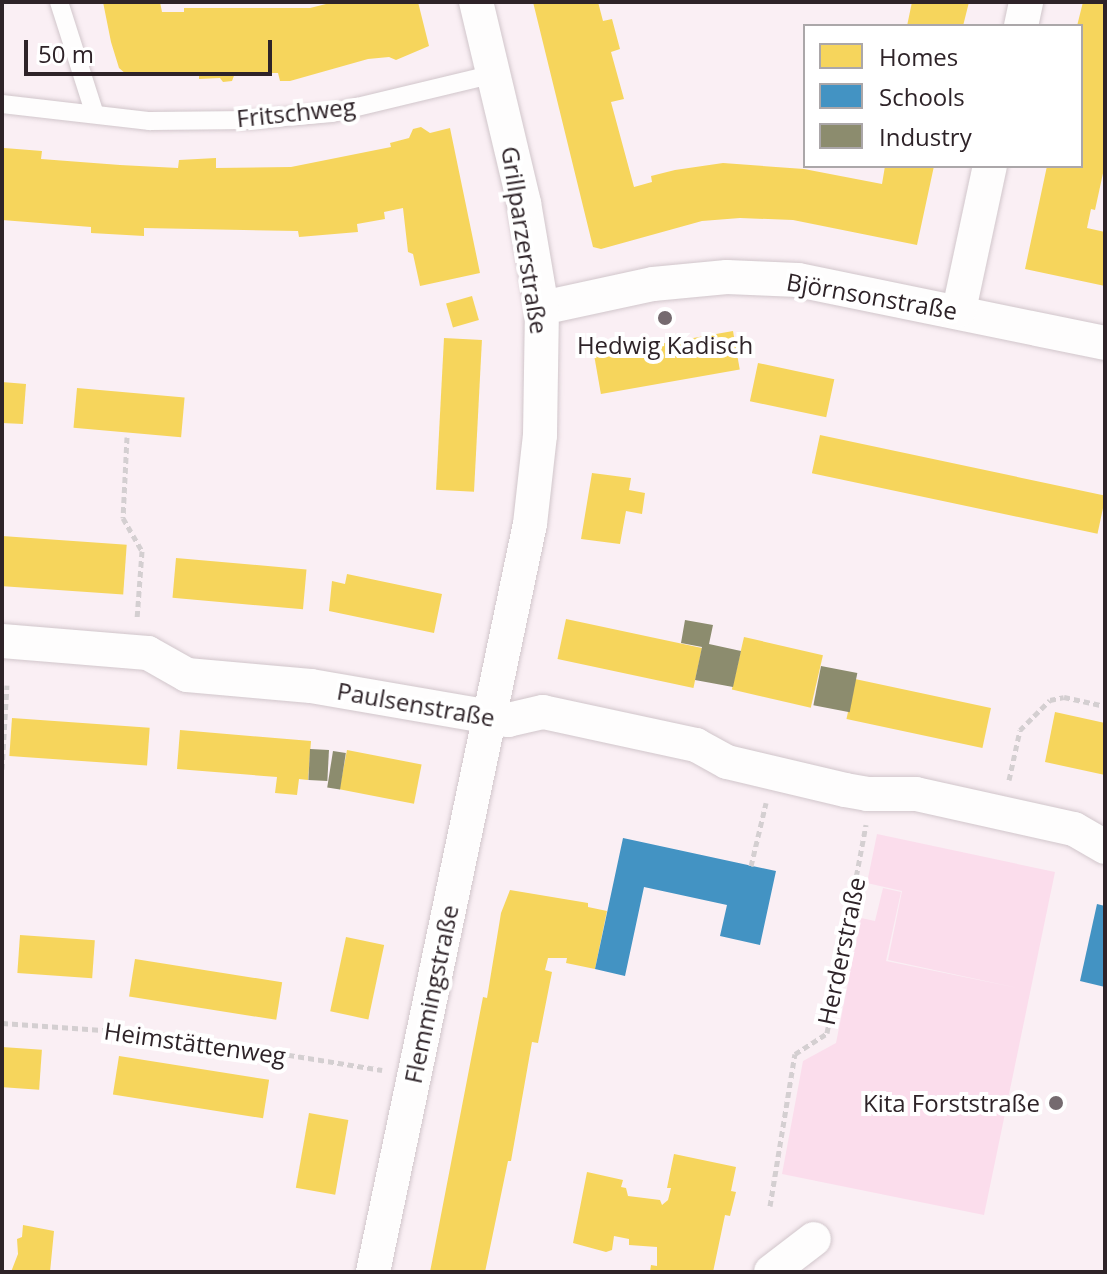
<!DOCTYPE html>
<meta charset="utf-8">
<style>
body{margin:0}
#map{position:relative;width:1107px;height:1274px;overflow:hidden;background:#faeff4;font-family:"Open Sans",sans-serif}
div>[style]{position:absolute}
[style*='--x']{left:calc(var(--x)*1px);top:calc(var(--y)*1px);width:calc(var(--w)*1px);rotate:calc(var(--a)*1deg)}
.green>*{inset:0;background:#fbddec}
.homes>*{inset:0;background:#f6d55c;transform-origin:0 0}
.schools>*{inset:0;background:#4393c3}
.industry>*{inset:0;background:#8c8c6e;transform-origin:0 0}
.path>*{height:5px;margin-top:-2.5px;transform-origin:0;background:repeating-linear-gradient(90deg,#d4cfd1 0 6px,transparent 0 10px)}
.roads{filter:drop-shadow(0 0 2px #d1c6cb) drop-shadow(0 0 2px #d1c6cb)}
.lane>*{height:18px;margin:-9px;padding:0 9px;transform-origin:9px;border-radius:9px;background:#fefdfd}
.street>*{height:34px;margin:-17px;padding:0 17px;transform-origin:17px;border-radius:17px;background:#fefdfd}
.dots>*{width:22px;height:22px;translate:-50% -50%;box-sizing:border-box;border:4px solid #fff;border-radius:50%}
span{translate:-50% -50%;white-space:nowrap;text-align:center;line-height:1.15;-webkit-text-stroke:8px #fff;paint-order:stroke}
.street-label{font-size:24px;color:#2e2328}
.poi-label{font-size:24px;color:#2e2328}
.right{translate:-100% -50%;text-align:right}
.frame{position:absolute;inset:0;border:4px solid #2e2328;pointer-events:none}
.legend{position:absolute;left:803px;top:24px;width:280px;height:144px;box-sizing:border-box;background:#fff;border:2px solid #aba7a9;margin:0;padding:10px 14px;list-style:none;font-size:24px;color:#2e2328}
.legend li{display:flex;align-items:center;gap:16px;height:40px}
.legend b{width:40px;border:2px solid #aba7a9}
.scale{position:absolute;left:24px;top:40px;width:248px;height:36px;box-sizing:border-box;border:4px solid #2e2328;border-top:0;padding-left:10px;font-size:24px;line-height:28px;white-space:nowrap;color:#2e2328;-webkit-text-stroke:6px #fff;paint-order:stroke}
</style>
<div id="map">
<div class="green">
<i style="clip-path:polygon(877px 834px,1055px 872px,984px 1215px,782px 1174px,803px 1061px,836px 1043px,861px 918px,875px 921px,883px 888px,901px 892px,886px 961px,1018px 988px,888px 960px,902px 891px,867px 883px)"></i>
</div>
<div class="homes">
<i style="clip-path:polygon(103px 2px,160px 2px,162px 12px,184px 12px,184px 8px,310px 8px,334px 2px,418px 2px,429px 46px,396px 60px,389px 57px,368px 59px,290px 81px,280px 81px,278px 73px,235px 73px,232px 81px,223px 82px,220px 78px,199px 79px,199px 73px,126px 74px,119px 68px,111px 42px)"></i>
<i style="clip-path:polygon(533px 2px,598px 2px,603px 21px,612px 19px,620px 49px,611px 52px,624px 99px,611px 102px,634px 187px,652px 182px,651px 176px,675px 170px,723px 163px,804px 169px,882px 184px,885px 166px,934px 166px,917px 245px,793px 220px,740px 218px,702px 221px,601px 249px,593px 247px)"></i>
<i style="clip-path:polygon(912px 2px,969px 2px,963px 26px,907px 26px)"></i>
<i style="clip-path:polygon(1083px 2px,1105px 2px,1105px 164px,1095px 210px,1091px 209px,1087px 228px,1105px 232px,1105px 286px,1025px 269px,1047px 166px,1081px 166px,1081px 26px,1077px 26px)"></i>
<i style="clip-path:polygon(421px 127px,430px 133px,450px 128px,480px 273px,420px 286px,413px 254px,408px 252px,403px 208px,384px 212px,385px 219px,357px 224px,358px 232px,299px 237px,298px 231px,144px 228px,144px 236px,91px 233px,91px 227px,2px 220px,4px 148px,42px 151px,41px 159px,120px 165px,178px 168px,179px 160px,216px 158px,216px 168px,291px 167px,391px 147px,390px 143px,409px 138px,413px 129px)"></i>
<i style="left:472px;top:296px;width:25px;height:27px;rotate:74deg"></i>
<i style="left:733px;top:331px;width:39px;height:141px;rotate:80deg"></i>
<i style="left:444px;top:338px;width:38px;height:152px;rotate:3deg"></i>
<i style="left:758px;top:363px;width:78px;height:39px;rotate:12deg"></i>
<i style="clip-path:polygon(2px 382px,26px 384px,23px 424px,2px 423px)"></i>
<i style="left:77px;top:388px;width:108px;height:40px;rotate:5deg"></i>
<i style="left:820px;top:435px;width:292px;height:39px;rotate:12deg"></i>
<i style="clip-path:polygon(592px 473px,631px 478px,629px 490px,645px 493px,642px 514px,626px 511px,620px 544px,581px 539px)"></i>
<i style="left:2px;top:536px;width:125px;height:50px;rotate:4deg"></i>
<i style="left:176px;top:558px;width:131px;height:40px;rotate:5deg"></i>
<i style="clip-path:polygon(347px 574px,442px 594px,434px 633px,329px 611px,332px 581px,345px 584px)"></i>
<i style="left:566px;top:619px;width:139px;height:41px;rotate:12deg"></i>
<i style="left:744px;top:637px;width:81px;height:54px;rotate:13deg"></i>
<i style="left:855px;top:679px;width:139px;height:41px;rotate:12deg"></i>
<i style="clip-path:polygon(1055px 712px,1105px 723px,1105px 775px,1045px 762px)"></i>
<i style="left:12px;top:718px;width:138px;height:38px;rotate:4deg"></i>
<i style="clip-path:polygon(180px 730px,311px 741px,308px 780px,299px 779px,297px 795px,275px 793px,277px 777px,177px 769px)"></i>
<i style="left:347px;top:750px;width:76px;height:40px;rotate:11deg"></i>
<i style="clip-path:polygon(510px 890px,588px 903px,588px 907px,607px 911px,595px 969px,566px 963px,567px 958px,548px 958px,545px 970px,552px 972px,538px 1043px,532px 1042px,511px 1161px,508px 1161px,485px 1272px,430px 1272px,483px 997px,487px 998px,501px 913px)"></i>
<i style="left:20px;top:935px;width:75px;height:38px;rotate:4deg"></i>
<i style="left:346px;top:937px;width:39px;height:76px;rotate:12deg"></i>
<i style="left:135px;top:959px;width:149px;height:38px;rotate:9deg"></i>
<i style="left:2px;top:1047px;width:40px;height:40px;rotate:4deg"></i>
<i style="left:119px;top:1056px;width:152px;height:39px;rotate:9deg"></i>
<i style="left:309px;top:1113px;width:40px;height:76px;rotate:10deg"></i>
<i style="clip-path:polygon(674px 1154px,736px 1167px,731px 1191px,736px 1192px,730px 1216px,725px 1215px,713px 1272px,650px 1272px,651px 1265px,657px 1266px,657px 1247px,629px 1245px,629px 1239px,614px 1236px,612px 1250px,606px 1252px,573px 1243px,587px 1172px,623px 1180px,621px 1187px,626px 1188px,628px 1196px,660px 1200px,662px 1205px,668px 1200px,671px 1188px,667px 1188px)"></i>
<i style="clip-path:polygon(23px 1225px,54px 1231px,50px 1272px,11px 1272px,18px 1254px,17px 1239px,22px 1237px)"></i>
</div>
<div class="schools">
<i style="clip-path:polygon(623px 838px,776px 871px,760px 945px,720px 936px,727px 905px,644px 887px,625px 976px,595px 969px)"></i>
<i style="clip-path:polygon(1097px 904px,1105px 906px,1105px 987px,1080px 981px)"></i>
</div>
<div class="industry">
<i style="clip-path:polygon(685px 620px,713px 625px,709px 644px,741px 651px,733px 687px,695px 680px,702px 647px,681px 643px)"></i>
<i style="left:821px;top:666px;width:37px;height:40px;rotate:11deg"></i>
<i style="left:310px;top:749px;width:19px;height:31px;rotate:3deg"></i>
<i style="left:333px;top:751px;width:13px;height:37px;rotate:9deg"></i>
</div>
<div class="path">
<i style="--x:127;--y:437;--w:81;--a:92.8"></i>
<i style="--x:123;--y:518;--w:38;--a:60"></i>
<i style="--x:142;--y:551;--w:68;--a:94.2"></i>
<i style="--x:2;--y:769;--w:84;--a:-86.6"></i>
<i style="--x:1009;--y:780;--w:51;--a:-77.6"></i>
<i style="--x:1020;--y:730;--w:42;--a:-45"></i>
<i style="--x:1050;--y:700;--w:14;--a:-12"></i>
<i style="--x:1064;--y:697;--w:42;--a:12.4"></i>
<i style="--x:751;--y:866;--w:65;--a:-76.6"></i>
<i style="--x:2;--y:1023;--w:158;--a:4"></i>
<i style="--x:160;--y:1034;--w:225;--a:9.2"></i>
<i style="--x:770;--y:1206;--w:154;--a:-80.7"></i>
<i style="--x:795;--y:1054;--w:38;--a:-33"></i>
<i style="--x:827;--y:1033;--w:212;--a:-79.4"></i>
</div>
<div class="roads">
<div class="lane">
<i style="--x:59;--y:2;--w:115;--a:72.3"></i>
<i style="--x:2;--y:104;--w:149;--a:6.6"></i>
<i style="--x:150;--y:121;--w:100;--a:-0.6"></i>
<i style="--x:250;--y:120;--w:82;--a:-4.9"></i>
<i style="--x:332;--y:113;--w:167;--a:-13.5"></i>
</div>
<div class="street">
<i style="--x:1021;--y:26;--w:25;--a:-78"></i>
<i style="--x:542;--y:308;--w:114;--a:-12.2"></i>
<i style="--x:653;--y:284;--w:74;--a:-5.4"></i>
<i style="--x:727;--y:277;--w:71;--a:2.4"></i>
<i style="--x:798;--y:280;--w:313;--a:11.6"></i>
<i style="--x:959;--y:310;--w:147;--a:-77.9"></i>
<i style="--x:2;--y:641;--w:146;--a:4.7"></i>
<i style="--x:148;--y:653;--w:45;--a:29.4"></i>
<i style="--x:187;--y:675;--w:124;--a:5.1"></i>
<i style="--x:311;--y:686;--w:200;--a:9.8"></i>
<i style="--x:508;--y:720;--w:36;--a:-13"></i>
<i style="--x:543;--y:712;--w:157;--a:12.2"></i>
<i style="--x:696;--y:745;--w:35;--a:29"></i>
<i style="--x:727;--y:762;--w:121;--a:13.3"></i>
<i style="--x:845;--y:790;--w:22;--a:10"></i>
<i style="--x:867;--y:794;--w:49;--a:0"></i>
<i style="--x:916;--y:794;--w:162;--a:12.5"></i>
<i style="--x:1074;--y:829;--w:36;--a:30"></i>
<i style="--x:373;--y:1272;--w:764;--a:-78.15"></i>
<i style="--x:530;--y:524;--w:90;--a:-83.6"></i>
<i style="--x:540;--y:435;--w:127;--a:-89.1"></i>
<i style="--x:542;--y:308;--w:107;--a:-99.7"></i>
<i style="--x:524;--y:203;--w:207;--a:-103.4"></i>
<i style="--x:771;--y:1272;--w:54;--a:-37.5"></i>
</div>
</div>
<div class="dots">
<i style="left:665px;top:318px;background:#756a6f"></i>
<i style="left:1056px;top:1103px;background:#756a6f"></i>
</div>
<div class="street-label">
<span style="left:296px;top:112px;rotate:-6deg">Fritschweg</span>
<span style="left:525px;top:240px;rotate:81deg">Grillparzerstraße</span>
<span style="left:872px;top:296px;rotate:10deg">Björnsonstraße</span>
<span style="left:416px;top:704px;rotate:10deg">Paulsenstraße</span>
<span style="left:841px;top:951px;rotate:-78deg">Herderstraße</span>
<span style="left:431px;top:994px;rotate:-78deg">Flemmingstraße</span>
<span style="left:195px;top:1043px;rotate:8deg">Heimstättenweg</span>
</div>
<div class="poi-label">
<span style="left:665px;top:345px">Hedwig Kadisch</span>
<span class="right" style="left:1040px;top:1103px">Kita Forststraße</span>
</div>
<div class="frame"></div>
<ul class="legend">
<li><b style="height:22px;background:#f6d55c"></b>Homes</li>
<li><b style="height:22px;background:#4393c3"></b>Schools</li>
<li><b style="height:22px;background:#8c8c6e"></b>Industry</li>
</ul>
<div class="scale">50 m</div>
</div>
